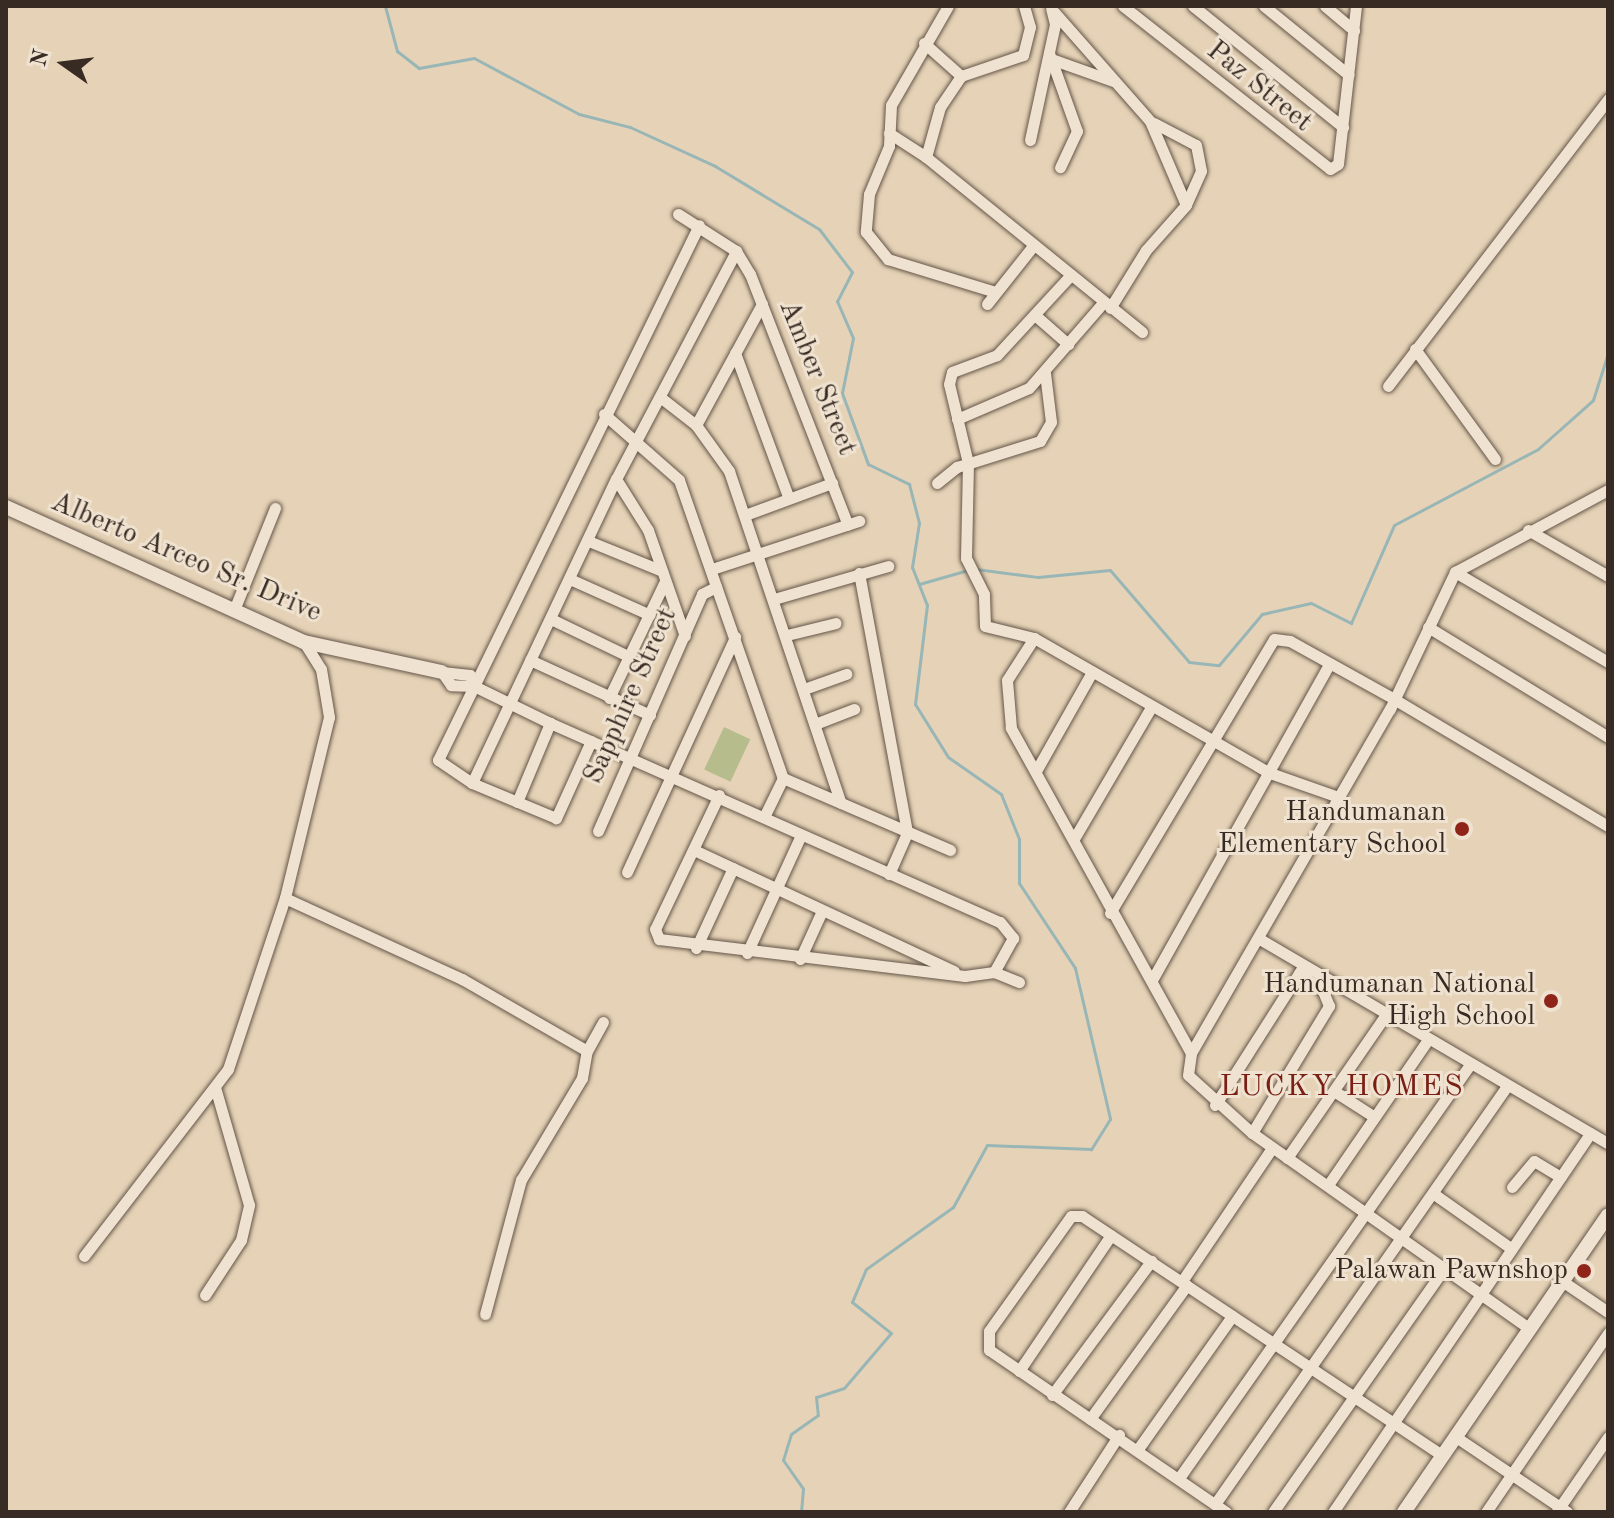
<!DOCTYPE html>
<style>
body{margin:0}
#map{position:relative;width:1614px;height:1518px;overflow:hidden;background:#e6d3b7;font-family:"Old Standard TT",serif}
div>[style]{position:absolute}
[style*='--x']{left:calc(var(--x)*1px);top:calc(var(--y)*1px);width:calc(var(--w)*1px);rotate:calc(var(--a)*1deg)}
.green>*{inset:0;background:#b7bc8d;transform-origin:0 0}
.stream>*{height:3px;margin:-1.5px;padding:0 1.5px;transform-origin:1.5px;border-radius:1.5px;background:#99b6b6}
.roads{filter:drop-shadow(0 0 2px #645548) drop-shadow(0 0 2px #645548)}
.minor>*{height:11px;margin:-5.5px;padding:0 5.5px;transform-origin:5.5px;border-radius:5.5px;background:#efe2d0}
.tertiary>*{height:14px;margin:-7px;padding:0 7px;transform-origin:7px;border-radius:7px;background:#efe2d0}
.dots>*{width:22px;height:22px;translate:-50% -50%;box-sizing:border-box;border:4px solid #efe2d0;border-radius:50%}
span{translate:-50% -50%;white-space:nowrap;text-align:center;line-height:1.15;-webkit-text-stroke:6px #efe2d0;paint-order:stroke}
.street-label{font-size:28px;color:#382b23}
.poi-label{font-size:28px;color:#382b23}
.right{translate:-100% -50%;text-align:right}
.neighbourhood-label{font-size:30px;color:#7a1f14;letter-spacing:2px}
.frame{position:absolute;inset:0;border:8px solid #382b23;pointer-events:none}
.north{position:absolute;left:24px;top:24px;width:80px;height:80px;-webkit-text-stroke:6px #efe2d0;paint-order:stroke;rotate:284deg;font-size:22px;font-weight:700;line-height:32px;text-align:center;color:#382b23}
.north::after{content:'';display:block;margin:auto;width:28px;height:36px;background:#382b23;clip-path:polygon(50% 0,100% 100%,50% 72%,0 100%)}
</style>
<div id="map">
<div class="green">
<i style="left:724px;top:727px;width:29px;height:47px;rotate:25deg"></i>
</div>
<div class="stream">
<i style="--x:385;--y:6;--w:47;--a:75.1"></i>
<i style="--x:397;--y:51;--w:28;--a:38"></i>
<i style="--x:419;--y:68;--w:56;--a:-10.3"></i>
<i style="--x:474;--y:58;--w:119;--a:28.1"></i>
<i style="--x:579;--y:114;--w:53;--a:14.3"></i>
<i style="--x:630;--y:127;--w:94;--a:24.6"></i>
<i style="--x:715;--y:166;--w:122;--a:31.2"></i>
<i style="--x:819;--y:229;--w:54;--a:52.5"></i>
<i style="--x:852;--y:272;--w:33;--a:117"></i>
<i style="--x:837;--y:301;--w:40;--a:66.6"></i>
<i style="--x:853;--y:338;--w:56;--a:101.3"></i>
<i style="--x:842;--y:393;--w:76;--a:69.9"></i>
<i style="--x:868;--y:464;--w:46;--a:26"></i>
<i style="--x:909;--y:484;--w:40;--a:75.6"></i>
<i style="--x:919;--y:523;--w:45;--a:99"></i>
<i style="--x:912;--y:567;--w:41;--a:68.5"></i>
<i style="--x:927;--y:605;--w:100;--a:96.9"></i>
<i style="--x:915;--y:704;--w:62;--a:58.1"></i>
<i style="--x:948;--y:757;--w:65;--a:34.9"></i>
<i style="--x:1001;--y:794;--w:48;--a:68.2"></i>
<i style="--x:1019;--y:839;--w:44;--a:90"></i>
<i style="--x:1019;--y:883;--w:102;--a:56.6"></i>
<i style="--x:1075;--y:968;--w:155;--a:76.9"></i>
<i style="--x:1110;--y:1119;--w:36;--a:122"></i>
<i style="--x:1091;--y:1149;--w:104;--a:-177.8"></i>
<i style="--x:987;--y:1145;--w:71;--a:118.7"></i>
<i style="--x:953;--y:1207;--w:107;--a:144.5"></i>
<i style="--x:866;--y:1269;--w:36;--a:113"></i>
<i style="--x:852;--y:1302;--w:50;--a:38.5"></i>
<i style="--x:891;--y:1333;--w:72;--a:130.5"></i>
<i style="--x:844;--y:1388;--w:29;--a:162"></i>
<i style="--x:816;--y:1397;--w:18;--a:84"></i>
<i style="--x:818;--y:1415;--w:33;--a:145"></i>
<i style="--x:791;--y:1434;--w:27;--a:107"></i>
<i style="--x:783;--y:1460;--w:35;--a:55"></i>
<i style="--x:803;--y:1489;--w:23;--a:95"></i>
<i style="--x:976;--y:569;--w:63;--a:7.4"></i>
<i style="--x:1038;--y:577;--w:72;--a:-5.6"></i>
<i style="--x:1110;--y:570;--w:121;--a:49.3"></i>
<i style="--x:1189;--y:662;--w:30;--a:6"></i>
<i style="--x:1219;--y:665;--w:67;--a:-49.9"></i>
<i style="--x:1262;--y:614;--w:50;--a:-12.7"></i>
<i style="--x:1311;--y:603;--w:45;--a:26.6"></i>
<i style="--x:1351;--y:623;--w:107;--a:-66.3"></i>
<i style="--x:1394;--y:525;--w:163;--a:-27.8"></i>
<i style="--x:1538;--y:449;--w:74;--a:-41.7"></i>
<i style="--x:1593;--y:400;--w:49;--a:-72.3"></i>
<i style="--x:919;--y:584;--w:51;--a:-15.9"></i>
</div>
<div class="roads">
<div class="minor">
<i style="--x:948;--y:6;--w:114;--a:119.9"></i>
<i style="--x:891;--y:105;--w:41;--a:92.8"></i>
<i style="--x:889;--y:146;--w:52;--a:112.6"></i>
<i style="--x:869;--y:194;--w:38;--a:95"></i>
<i style="--x:866;--y:232;--w:35;--a:51"></i>
<i style="--x:888;--y:259;--w:112;--a:17.1"></i>
<i style="--x:1024;--y:6;--w:22;--a:74"></i>
<i style="--x:1030;--y:27;--w:29;--a:104"></i>
<i style="--x:1023;--y:55;--w:65;--a:161.3"></i>
<i style="--x:961;--y:76;--w:37;--a:124"></i>
<i style="--x:940;--y:107;--w:52;--a:105.6"></i>
<i style="--x:926;--y:157;--w:278;--a:39"></i>
<i style="--x:1123;--y:6;--w:263;--a:38.2"></i>
<i style="--x:1330;--y:169;--w:9;--a:-32"></i>
<i style="--x:1338;--y:164;--w:159;--a:-83.5"></i>
<i style="--x:1193;--y:6;--w:193;--a:38.9"></i>
<i style="--x:1264;--y:6;--w:109;--a:39.1"></i>
<i style="--x:1325;--y:6;--w:38;--a:40"></i>
<i style="--x:1054;--y:12;--w:145;--a:48.6"></i>
<i style="--x:1150;--y:121;--w:91;--a:66.8"></i>
<i style="--x:1186;--y:205;--w:60;--a:131.6"></i>
<i style="--x:1146;--y:250;--w:68;--a:121.8"></i>
<i style="--x:924;--y:43;--w:50;--a:41.7"></i>
<i style="--x:1049;--y:53;--w:83;--a:70.3"></i>
<i style="--x:1077;--y:131;--w:40;--a:115"></i>
<i style="--x:1054;--y:60;--w:63;--a:19.6"></i>
<i style="--x:1154;--y:123;--w:47;--a:27.6"></i>
<i style="--x:1196;--y:145;--w:26;--a:79"></i>
<i style="--x:1201;--y:171;--w:37;--a:114"></i>
<i style="--x:889;--y:133;--w:44;--a:33"></i>
<i style="--x:1030;--y:140;--w:119;--a:-77.8"></i>
<i style="--x:1055;--y:24;--w:16;--a:-104"></i>
<i style="--x:678;--y:214;--w:69;--a:32.5"></i>
<i style="--x:736;--y:251;--w:27;--a:59"></i>
<i style="--x:750;--y:274;--w:269;--a:68.7"></i>
<i style="--x:987;--y:304;--w:74;--a:-51.6"></i>
<i style="--x:1036;--y:316;--w:43;--a:41.2"></i>
<i style="--x:1415;--y:349;--w:136;--a:54"></i>
<i style="--x:735;--y:353;--w:153;--a:69.7"></i>
<i style="--x:1388;--y:386;--w:362;--a:-52.5"></i>
<i style="--x:660;--y:397;--w:46;--a:37.9"></i>
<i style="--x:696;--y:425;--w:57;--a:54.3"></i>
<i style="--x:729;--y:471;--w:350;--a:71.4"></i>
<i style="--x:604;--y:414;--w:100;--a:41.3"></i>
<i style="--x:679;--y:480;--w:316;--a:70.8"></i>
<i style="--x:783;--y:778;--w:182;--a:23.3"></i>
<i style="--x:957;--y:419;--w:78;--a:-23.3"></i>
<i style="--x:1029;--y:388;--w:113;--a:-49"></i>
<i style="--x:696;--y:425;--w:138;--a:-61.4"></i>
<i style="--x:616;--y:479;--w:60;--a:57.9"></i>
<i style="--x:648;--y:530;--w:112;--a:70.8"></i>
<i style="--x:937;--y:483;--w:26;--a:-39"></i>
<i style="--x:957;--y:467;--w:87;--a:-17.4"></i>
<i style="--x:1040;--y:441;--w:22;--a:-60"></i>
<i style="--x:1051;--y:422;--w:49;--a:-97"></i>
<i style="--x:745;--y:515;--w:93;--a:-20.2"></i>
<i style="--x:1528;--y:530;--w:92;--a:29.9"></i>
<i style="--x:591;--y:542;--w:74;--a:22.1"></i>
<i style="--x:712;--y:569;--w:155;--a:-18.1"></i>
<i style="--x:1455;--y:572;--w:178;--a:30.5"></i>
<i style="--x:859;--y:573;--w:264;--a:79.5"></i>
<i style="--x:907;--y:833;--w:45;--a:113.7"></i>
<i style="--x:572;--y:580;--w:85;--a:24.2"></i>
<i style="--x:774;--y:599;--w:119;--a:-16.1"></i>
<i style="--x:234;--y:610;--w:110;--a:-68.1"></i>
<i style="--x:551;--y:619;--w:85;--a:25.7"></i>
<i style="--x:1428;--y:627;--w:211;--a:31.4"></i>
<i style="--x:787;--y:635;--w:50;--a:-13.8"></i>
<i style="--x:1034;--y:638;--w:50;--a:-166.2"></i>
<i style="--x:985;--y:626;--w:32;--a:-92"></i>
<i style="--x:984;--y:594;--w:40;--a:-116.6"></i>
<i style="--x:966;--y:558;--w:95;--a:-88.8"></i>
<i style="--x:968;--y:463;--w:81;--a:-103.5"></i>
<i style="--x:949;--y:384;--w:12;--a:-76"></i>
<i style="--x:952;--y:372;--w:48;--a:-20.7"></i>
<i style="--x:997;--y:355;--w:106;--a:-47.3"></i>
<i style="--x:304;--y:642;--w:32;--a:58"></i>
<i style="--x:321;--y:669;--w:49;--a:80.5"></i>
<i style="--x:329;--y:717;--w:186;--a:103.7"></i>
<i style="--x:285;--y:898;--w:195;--a:24.6"></i>
<i style="--x:462;--y:979;--w:144;--a:29.9"></i>
<i style="--x:587;--y:1051;--w:33;--a:-61"></i>
<i style="--x:530;--y:660;--w:132;--a:24.6"></i>
<i style="--x:474;--y:686;--w:23;--a:-178"></i>
<i style="--x:451;--y:685;--w:16;--a:-125"></i>
<i style="--x:442;--y:672;--w:28;--a:6"></i>
<i style="--x:470;--y:675;--w:12;--a:70"></i>
<i style="--x:474;--y:686;--w:85;--a:26"></i>
<i style="--x:550;--y:723;--w:492;--a:23.9"></i>
<i style="--x:1000;--y:922;--w:21;--a:51"></i>
<i style="--x:1013;--y:938;--w:39;--a:119"></i>
<i style="--x:804;--y:689;--w:45;--a:-19.7"></i>
<i style="--x:609;--y:698;--w:130;--a:-64.4"></i>
<i style="--x:815;--y:724;--w:42;--a:-21"></i>
<i style="--x:591;--y:741;--w:85;--a:114.4"></i>
<i style="--x:556;--y:818;--w:91;--a:-157.4"></i>
<i style="--x:472;--y:783;--w:41;--a:-145.9"></i>
<i style="--x:438;--y:760;--w:595;--a:-63.99"></i>
<i style="--x:1036;--y:771;--w:114;--a:-60.5"></i>
<i style="--x:472;--y:783;--w:336;--a:-64.7"></i>
<i style="--x:616;--y:479;--w:258;--a:-62.2"></i>
<i style="--x:719;--y:795;--w:148;--a:115.5"></i>
<i style="--x:655;--y:929;--w:11;--a:68"></i>
<i style="--x:659;--y:939;--w:308;--a:6.9"></i>
<i style="--x:965;--y:976;--w:29;--a:-8"></i>
<i style="--x:994;--y:972;--w:27;--a:22"></i>
<i style="--x:517;--y:802;--w:86;--a:-67.3"></i>
<i style="--x:764;--y:817;--w:43;--a:-64"></i>
<i style="--x:598;--y:831;--w:259;--a:-66.3"></i>
<i style="--x:702;--y:594;--w:16;--a:-27"></i>
<i style="--x:1075;--y:837;--w:152;--a:-59.6"></i>
<i style="--x:694;--y:850;--w:287;--a:25"></i>
<i style="--x:627;--y:872;--w:259;--a:-65.3"></i>
<i style="--x:1110;--y:913;--w:319;--a:-59.1"></i>
<i style="--x:1274;--y:639;--w:16;--a:7"></i>
<i style="--x:1290;--y:641;--w:119;--a:29.1"></i>
<i style="--x:1394;--y:699;--w:249;--a:30.7"></i>
<i style="--x:1258;--y:938;--w:406;--a:30.4"></i>
<i style="--x:696;--y:948;--w:88;--a:-65.2"></i>
<i style="--x:747;--y:953;--w:130;--a:-65.4"></i>
<i style="--x:800;--y:959;--w:53;--a:-65.4"></i>
<i style="--x:1152;--y:980;--w:362;--a:-60.7"></i>
<i style="--x:1191;--y:1053;--w:372;--a:-119"></i>
<i style="--x:1011;--y:728;--w:48;--a:-94.8"></i>
<i style="--x:1007;--y:680;--w:50;--a:-57.3"></i>
<i style="--x:1034;--y:638;--w:272;--a:29.8"></i>
<i style="--x:1270;--y:773;--w:72;--a:19.4"></i>
<i style="--x:1334;--y:1091;--w:46;--a:32.7"></i>
<i style="--x:1215;--y:1105;--w:164;--a:-57.5"></i>
<i style="--x:1252;--y:1133;--w:149;--a:-58.8"></i>
<i style="--x:1329;--y:1006;--w:16;--a:-112"></i>
<i style="--x:1323;--y:991;--w:30;--a:-143"></i>
<i style="--x:1287;--y:1158;--w:173;--a:-55.4"></i>
<i style="--x:1328;--y:1185;--w:175;--a:-55.5"></i>
<i style="--x:1512;--y:1187;--w:34;--a:-50"></i>
<i style="--x:1534;--y:1161;--w:31;--a:31"></i>
<i style="--x:1434;--y:1194;--w:95;--a:35.2"></i>
<i style="--x:84;--y:1256;--w:236;--a:-52.4"></i>
<i style="--x:228;--y:1069;--w:180;--a:-71.6"></i>
<i style="--x:1182;--y:1281;--w:161;--a:-55.9"></i>
<i style="--x:1562;--y:1281;--w:55;--a:34"></i>
<i style="--x:205;--y:1295;--w:66;--a:-56.8"></i>
<i style="--x:241;--y:1240;--w:36;--a:-77"></i>
<i style="--x:249;--y:1205;--w:123;--a:-106.1"></i>
<i style="--x:485;--y:1314;--w:139;--a:-75"></i>
<i style="--x:521;--y:1180;--w:119;--a:-59.1"></i>
<i style="--x:582;--y:1078;--w:27;--a:-80"></i>
<i style="--x:1530;--y:1329;--w:340;--a:-144.8"></i>
<i style="--x:1252;--y:1133;--w:86;--a:-137.8"></i>
<i style="--x:1188;--y:1075;--w:22;--a:-82"></i>
<i style="--x:1191;--y:1053;--w:397;--a:-60"></i>
<i style="--x:1390;--y:709;--w:152;--a:-64.6"></i>
<i style="--x:1455;--y:572;--w:174;--a:-28.2"></i>
<i style="--x:1019;--y:1371;--w:164;--a:-55.9"></i>
<i style="--x:1052;--y:1395;--w:167;--a:-53.5"></i>
<i style="--x:1090;--y:1419;--w:165;--a:-54.1"></i>
<i style="--x:1456;--y:1437;--w:134;--a:34"></i>
<i style="--x:1138;--y:1449;--w:163;--a:-54.7"></i>
<i style="--x:1179;--y:1478;--w:504;--a:-54.86"></i>
<i style="--x:1215;--y:1504;--w:510;--a:-55.06"></i>
<i style="--x:1557;--y:1511;--w:90;--a:-55.4"></i>
<i style="--x:1069;--y:1512;--w:92;--a:-57"></i>
<i style="--x:1226;--y:1512;--w:287;--a:-145.6"></i>
<i style="--x:989;--y:1350;--w:19;--a:-90"></i>
<i style="--x:989;--y:1331;--w:141;--a:-54.5"></i>
<i style="--x:1071;--y:1216;--w:11;--a:0"></i>
<i style="--x:1082;--y:1216;--w:433;--a:33.6"></i>
<i style="--x:1273;--y:1512;--w:299;--a:-54.9"></i>
<i style="--x:1333;--y:1512;--w:458;--a:-55.8"></i>
<i style="--x:1486;--y:1512;--w:217;--a:-55.7"></i>
</div>
<div class="tertiary">
<i style="--x:6;--y:507;--w:327;--a:24.4"></i>
<i style="--x:304;--y:642;--w:141;--a:12.3"></i>
<i style="--x:1404;--y:1512;--w:360;--a:-55.5"></i>
</div>
</div>
<div class="dots">
<i style="left:1462px;top:829px;background:#8f2418"></i>
<i style="left:1551px;top:1001px;background:#8f2418"></i>
<i style="left:1584px;top:1271px;background:#8f2418"></i>
</div>
<div class="street-label">
<span style="left:1259px;top:87px;rotate:39deg">Paz Street</span>
<span style="left:817px;top:378px;rotate:68deg">Amber Street</span>
<span style="left:186px;top:558px;rotate:23deg">Alberto Arceo Sr. Drive</span>
<span style="left:631px;top:696px;rotate:-66deg">Sapphire Street</span>
</div>
<div class="poi-label">
<span class="right" style="left:1446px;top:829px">Handumanan<br>Elementary School</span>
<span class="right" style="left:1535px;top:1001px">Handumanan National<br>High School</span>
<span class="right" style="left:1568px;top:1271px">Palawan Pawnshop</span>
</div>
<div class="neighbourhood-label">
<span style="left:1342px;top:1087px">LUCKY HOMES</span>
</div>
<div class="frame"></div>
<div class="north">N</div>
</div>
